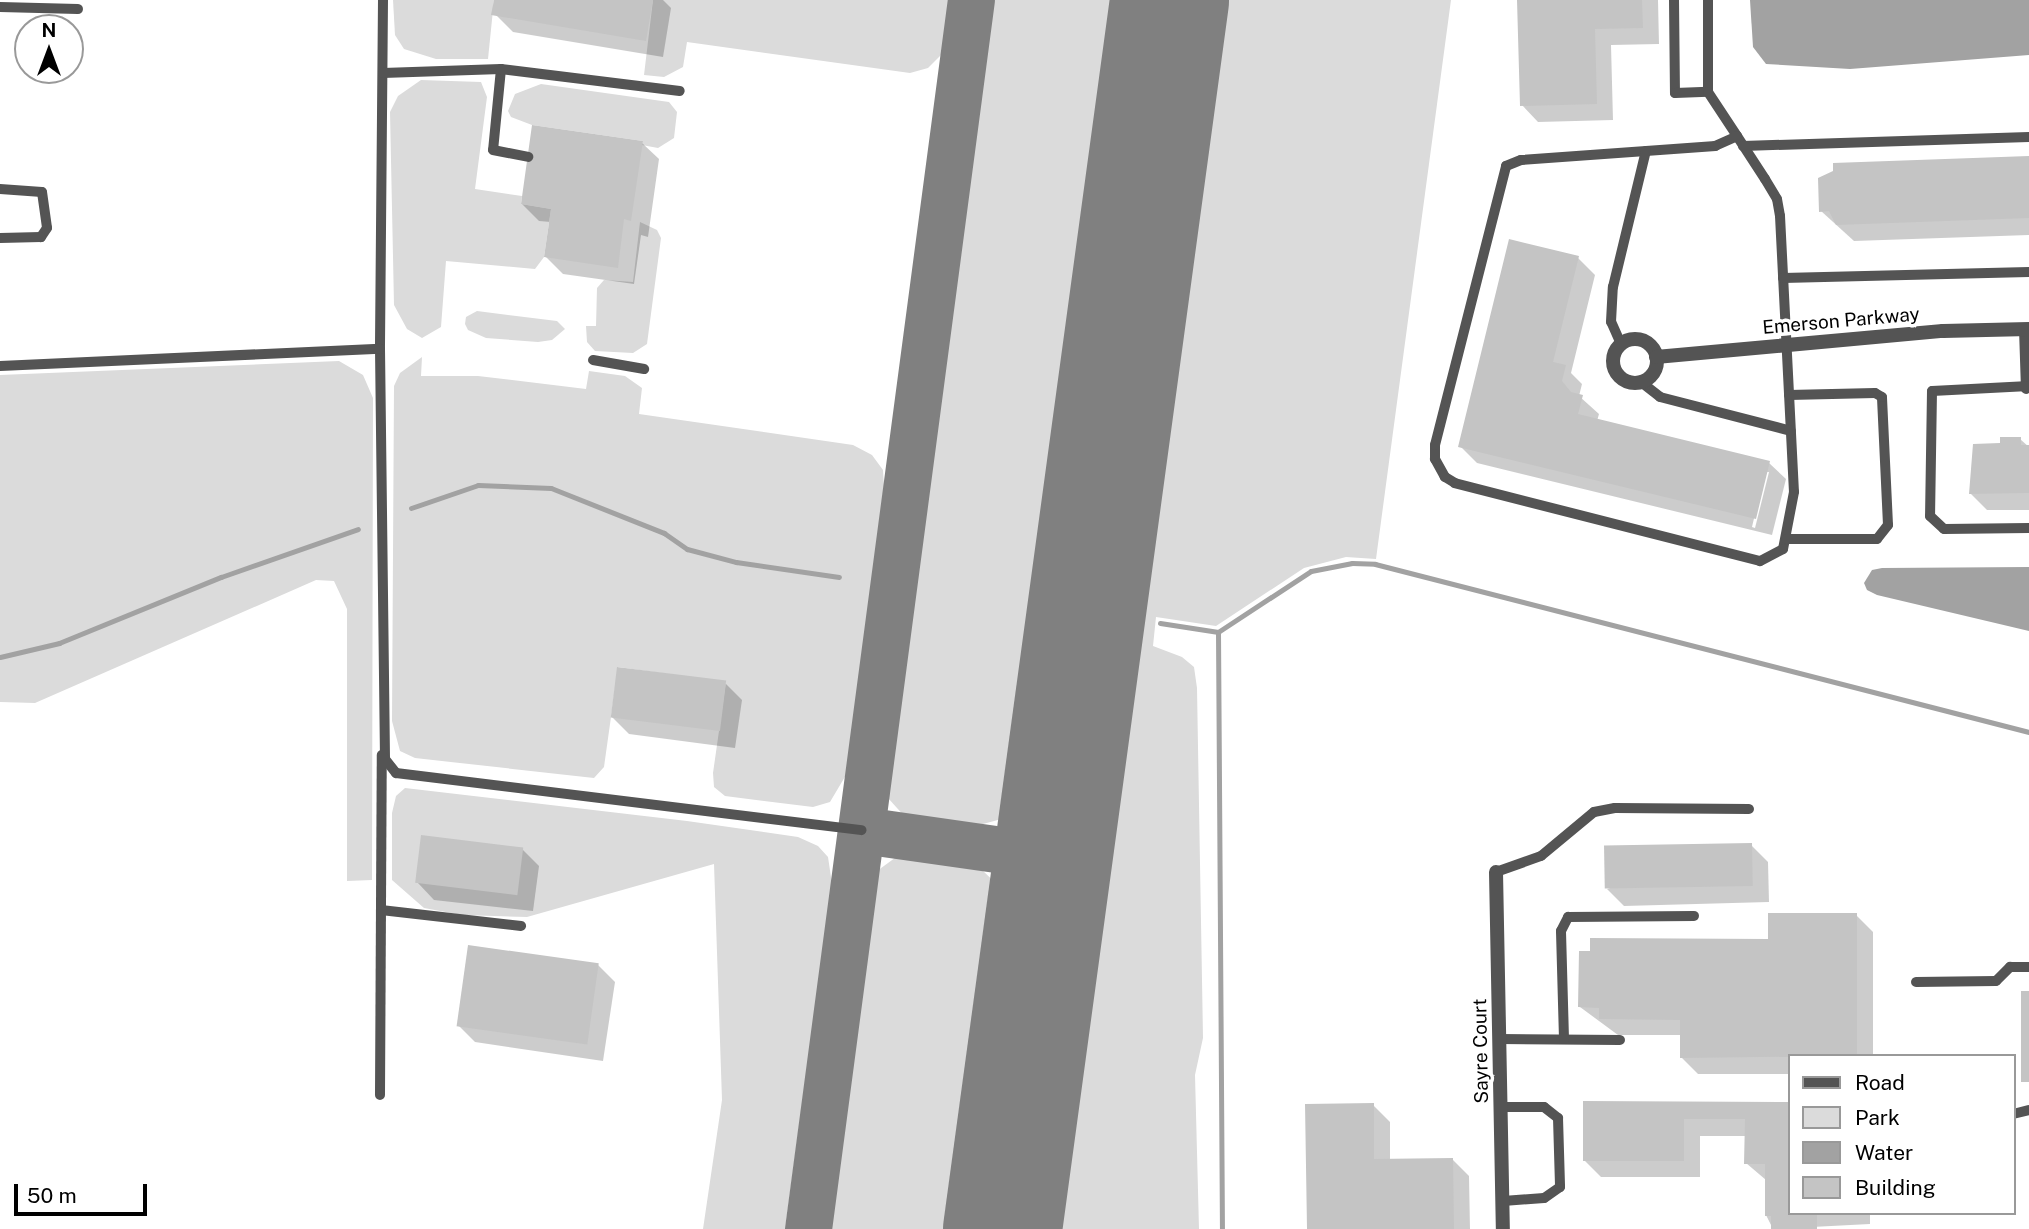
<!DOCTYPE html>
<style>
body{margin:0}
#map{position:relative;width:2029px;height:1229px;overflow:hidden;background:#fff;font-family:"Public Sans",sans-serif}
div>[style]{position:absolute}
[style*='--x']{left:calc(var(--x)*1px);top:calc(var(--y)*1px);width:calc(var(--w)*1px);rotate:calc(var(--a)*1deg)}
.green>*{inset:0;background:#dbdbdb}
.water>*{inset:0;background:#a2a2a2}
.shadow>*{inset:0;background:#0003}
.stream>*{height:5px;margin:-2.5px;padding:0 2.5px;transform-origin:2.5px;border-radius:2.5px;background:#a2a2a2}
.taxiway>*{height:47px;margin:-23.5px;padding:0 23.5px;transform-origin:23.5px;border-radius:23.5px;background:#808080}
.runway>*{height:119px;margin:-59.5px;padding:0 59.5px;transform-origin:59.5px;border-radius:59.5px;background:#808080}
.building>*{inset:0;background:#c4c4c4;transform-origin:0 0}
.service>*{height:10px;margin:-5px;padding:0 5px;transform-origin:5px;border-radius:5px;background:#545454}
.minor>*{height:14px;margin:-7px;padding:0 7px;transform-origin:7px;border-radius:7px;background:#545454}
.minor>.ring{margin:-7px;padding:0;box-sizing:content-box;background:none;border:14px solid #545454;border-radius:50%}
span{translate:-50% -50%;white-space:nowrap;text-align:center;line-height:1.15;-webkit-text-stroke:7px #fff;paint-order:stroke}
.street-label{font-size:19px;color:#000}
.legend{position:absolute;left:1788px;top:1054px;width:228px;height:161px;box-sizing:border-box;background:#fff;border:2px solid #999;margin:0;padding:9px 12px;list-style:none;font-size:21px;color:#000}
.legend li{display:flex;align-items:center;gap:14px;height:35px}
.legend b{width:35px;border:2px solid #999}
.north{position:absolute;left:14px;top:14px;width:70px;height:70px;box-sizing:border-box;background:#fff;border:2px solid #999;border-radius:50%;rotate:0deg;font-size:19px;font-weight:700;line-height:28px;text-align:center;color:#000}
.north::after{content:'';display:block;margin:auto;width:24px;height:32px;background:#000;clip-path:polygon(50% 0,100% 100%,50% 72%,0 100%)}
.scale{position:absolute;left:14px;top:1184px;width:133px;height:32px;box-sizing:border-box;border:4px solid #000;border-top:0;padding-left:9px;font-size:21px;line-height:24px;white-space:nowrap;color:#000;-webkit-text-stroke:5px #fff;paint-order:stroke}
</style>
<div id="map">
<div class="green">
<i style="clip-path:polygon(393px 0,494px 0,488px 59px,436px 59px,404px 49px,395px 35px)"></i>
<i style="clip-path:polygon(653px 0,954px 0,948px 48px,928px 68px,910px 73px,687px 42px,683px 67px,664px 77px,644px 75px)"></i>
<i style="clip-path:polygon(990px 0,1121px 0,1131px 23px,1032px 772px,1020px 805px,1009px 817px,968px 828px,906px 818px,888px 798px,886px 789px,971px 82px,980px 18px)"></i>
<i style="clip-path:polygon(1196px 0,1451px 0,1376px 559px,1346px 557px,1304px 568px,1216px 626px,1156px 617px,1153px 646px,1182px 657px,1194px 667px,1197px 688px,1203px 1038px,1195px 1075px,1199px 1229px,1032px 1229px)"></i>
<i style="clip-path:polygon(421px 80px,481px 82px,487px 97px,475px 189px,522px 196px,521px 204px,551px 209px,544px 257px,535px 269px,446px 261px,441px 327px,422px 338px,407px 329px,394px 305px,390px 112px,398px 96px)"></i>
<i style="clip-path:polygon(541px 84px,669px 102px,677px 112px,674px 138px,658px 148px,642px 145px,643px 141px,532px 125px,511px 117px,508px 111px,515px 94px)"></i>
<i style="clip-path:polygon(640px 222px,657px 230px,661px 238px,647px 344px,633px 353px,595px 351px,587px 342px,586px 326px,596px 326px,597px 288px,604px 280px,633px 282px)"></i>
<i style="clip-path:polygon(477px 311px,557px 321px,565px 329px,552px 340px,538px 342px,486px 338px,468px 330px,465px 324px,466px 317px)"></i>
<i style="clip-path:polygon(422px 357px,421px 376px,478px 376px,586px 389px,589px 371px,625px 376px,642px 388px,639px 414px,853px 445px,872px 455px,883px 470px,884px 486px,846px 775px,830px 802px,813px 807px,725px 796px,714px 787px,713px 773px,726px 682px,618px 667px,604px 767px,594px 778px,415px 758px,400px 751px,392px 721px,394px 386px,400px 373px)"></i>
<i style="clip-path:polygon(339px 361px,363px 375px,373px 398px,372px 880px,347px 881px,347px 609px,334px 581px,316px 580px,35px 703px,0 702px,0 375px)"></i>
<i style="clip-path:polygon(405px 788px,687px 821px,798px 837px,818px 846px,828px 857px,832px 884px,785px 1229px,703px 1229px,722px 1100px,714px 864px,527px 917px,462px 915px,424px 908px,392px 880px,392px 813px,396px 796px)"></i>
<i style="clip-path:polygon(899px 855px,969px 864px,982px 870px,1001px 888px,1010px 910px,971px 1229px,828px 1229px,873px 884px,877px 871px)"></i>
</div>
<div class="water">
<i style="clip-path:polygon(1750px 0,2029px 0,2029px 55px,1850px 69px,1766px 64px,1753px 47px)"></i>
<i style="clip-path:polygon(2029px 567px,2029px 631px,1877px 595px,1867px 590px,1864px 583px,1872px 570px,1882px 568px)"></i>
</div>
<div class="shadow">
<i style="clip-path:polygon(497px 0,663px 0,671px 8px,663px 57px,513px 32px,496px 15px)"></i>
<i style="clip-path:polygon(1519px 0,1658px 0,1659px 44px,1611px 45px,1613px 120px,1538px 122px,1522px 105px)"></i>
<i style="clip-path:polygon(642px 143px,659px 159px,648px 237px,641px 235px,634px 284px,563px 274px,546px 257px,551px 222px,539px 221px,522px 204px)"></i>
<i style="clip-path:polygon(2029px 157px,2029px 235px,1854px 241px,1821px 211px)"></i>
<i style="clip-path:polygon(evenodd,1578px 258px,1595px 275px,1571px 373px,1582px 384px,1579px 396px,1599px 414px,1597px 421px,1769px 463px,1786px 479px,1772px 535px,1477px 463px,1460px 446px,1578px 258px,1765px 472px,1769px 472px,1755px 528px,1752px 527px,1765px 472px)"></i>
<i style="clip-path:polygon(2020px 439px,2029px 447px,2029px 510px,1987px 510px,1970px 493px,2002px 445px)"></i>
<i style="clip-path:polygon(725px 683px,742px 700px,735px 748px,629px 734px,612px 717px)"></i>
<i style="clip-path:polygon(1751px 845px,1768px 862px,1769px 902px,1624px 906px,1607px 889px)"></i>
<i style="clip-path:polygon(522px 849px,539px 866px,533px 911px,434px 900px,418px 883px)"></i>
<i style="clip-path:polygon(1856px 915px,1873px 932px,1873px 1056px,1789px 1056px,1789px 1074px,1698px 1074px,1681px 1057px,1681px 1035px,1618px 1035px,1580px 1007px,1592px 953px,1770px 940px)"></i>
<i style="clip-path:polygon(598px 965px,615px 982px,603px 1061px,475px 1042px,458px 1025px)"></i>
<i style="clip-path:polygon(1584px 1103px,1789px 1103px,1789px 1213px,1870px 1213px,1870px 1224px,1773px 1229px,1766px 1215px,1766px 1180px,1746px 1163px,1746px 1136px,1700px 1136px,1700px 1177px,1601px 1177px,1584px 1160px)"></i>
<i style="clip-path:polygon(1373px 1105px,1390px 1122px,1390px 1160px,1452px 1159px,1469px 1176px,1470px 1229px,1309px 1229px)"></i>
</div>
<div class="stream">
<i style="--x:411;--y:508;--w:71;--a:-18.9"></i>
<i style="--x:478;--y:485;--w:73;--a:2.4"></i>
<i style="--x:551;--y:488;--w:122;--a:21.7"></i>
<i style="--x:664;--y:533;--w:28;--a:35"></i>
<i style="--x:687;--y:549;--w:51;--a:14.9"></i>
<i style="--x:736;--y:562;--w:104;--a:8.3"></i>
<i style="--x:1160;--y:623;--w:59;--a:8.8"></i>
<i style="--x:1218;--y:632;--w:111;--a:-33.3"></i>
<i style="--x:1311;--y:571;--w:42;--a:-11"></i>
<i style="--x:1352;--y:563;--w:23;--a:2"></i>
<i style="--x:1375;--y:564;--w:675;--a:14.41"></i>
<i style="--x:1218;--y:632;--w:597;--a:89.62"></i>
<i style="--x:0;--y:657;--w:61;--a:-13.3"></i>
<i style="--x:59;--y:643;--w:175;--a:-22.2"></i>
<i style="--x:221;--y:577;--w:145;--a:-19.3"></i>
</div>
<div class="taxiway">
<i style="--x:862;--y:830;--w:192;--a:8.1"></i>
<i style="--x:808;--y:1229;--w:1240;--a:-82.45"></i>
</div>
<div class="runway">
<i style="--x:1002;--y:1229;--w:1240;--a:-82.26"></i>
</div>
<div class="building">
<i style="clip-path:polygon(494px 0,653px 0,646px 41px,491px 15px)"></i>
<i style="clip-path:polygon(1517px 0,1642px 0,1643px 28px,1595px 29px,1597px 104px,1520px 106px)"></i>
<i style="clip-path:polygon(532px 125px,643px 141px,631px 221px,624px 219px,618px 268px,544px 257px,551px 209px,521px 204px)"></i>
<i style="clip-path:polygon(2029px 156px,2029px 218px,1836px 225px,1829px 211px,1819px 212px,1818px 178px,1833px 171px,1833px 163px)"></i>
<i style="clip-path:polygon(1509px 239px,1579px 256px,1553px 362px,1566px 365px,1562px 381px,1571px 392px,1583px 395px,1578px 414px,1770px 461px,1756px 519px,1458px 447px)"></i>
<i style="clip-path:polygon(2000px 437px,2021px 437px,2021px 445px,2029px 445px,2029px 493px,1969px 494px,1973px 444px,2000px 443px)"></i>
<i style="left:617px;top:667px;width:110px;height:51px;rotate:7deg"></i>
<i style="left:421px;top:835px;width:103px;height:48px;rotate:7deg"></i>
<i style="left:1752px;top:843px;width:43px;height:148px;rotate:89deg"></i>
<i style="clip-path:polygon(1768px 913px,1857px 913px,1857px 1056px,1680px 1058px,1680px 1020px,1599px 1019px,1599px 1008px,1578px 1007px,1579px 951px,1590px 951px,1590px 938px,1768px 939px)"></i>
<i style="left:468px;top:945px;width:132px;height:82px;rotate:8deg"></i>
<i style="left:2021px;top:991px;width:8px;height:91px"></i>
<i style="clip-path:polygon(1583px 1101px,1789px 1102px,1789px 1213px,1817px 1213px,1817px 1229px,1771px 1229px,1771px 1216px,1765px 1216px,1765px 1164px,1744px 1164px,1745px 1119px,1684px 1119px,1684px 1161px,1583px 1161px)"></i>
<i style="clip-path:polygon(1374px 1103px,1374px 1159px,1453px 1158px,1454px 1229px,1307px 1229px,1305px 1104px)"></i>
</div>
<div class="service">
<i style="--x:383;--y:0;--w:349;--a:90.5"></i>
<i style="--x:380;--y:349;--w:410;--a:89.3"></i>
<i style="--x:385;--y:759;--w:18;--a:52"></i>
<i style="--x:396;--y:773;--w:469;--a:7"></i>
<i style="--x:1674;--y:0;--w:93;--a:89.4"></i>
<i style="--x:1675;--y:93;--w:33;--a:-2"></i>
<i style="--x:1708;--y:0;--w:92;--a:90"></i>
<i style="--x:1708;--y:92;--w:53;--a:56.6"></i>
<i style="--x:1737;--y:136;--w:51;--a:56.9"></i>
<i style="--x:1765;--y:179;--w:23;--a:59"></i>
<i style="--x:1777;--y:199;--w:17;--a:80"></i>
<i style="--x:1780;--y:216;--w:276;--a:87.1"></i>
<i style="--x:1794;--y:492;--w:58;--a:100.9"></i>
<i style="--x:1783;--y:549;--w:26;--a:152"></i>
<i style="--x:1760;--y:561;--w:315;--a:-165.7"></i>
<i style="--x:1455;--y:483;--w:12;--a:-149"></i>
<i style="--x:1445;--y:477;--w:21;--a:-119"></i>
<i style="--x:1435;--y:459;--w:14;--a:-90"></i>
<i style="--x:1435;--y:445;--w:288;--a:-75.7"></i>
<i style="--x:1506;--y:166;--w:16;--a:-22"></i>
<i style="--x:1521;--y:160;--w:195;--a:-4.1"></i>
<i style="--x:1715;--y:146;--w:24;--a:-24"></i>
<i style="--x:0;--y:7;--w:78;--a:1.5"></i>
<i style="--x:501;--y:69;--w:81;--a:95.6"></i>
<i style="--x:493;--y:150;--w:36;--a:11"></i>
<i style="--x:383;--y:73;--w:118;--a:-1.9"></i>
<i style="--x:501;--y:69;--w:180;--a:7"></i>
<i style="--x:1743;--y:146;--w:286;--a:-1.8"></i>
<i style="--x:0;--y:189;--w:42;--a:4.1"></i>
<i style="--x:42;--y:192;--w:36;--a:82"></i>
<i style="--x:47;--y:228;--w:11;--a:124"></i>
<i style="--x:41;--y:237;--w:41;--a:178.6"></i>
<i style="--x:1783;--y:278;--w:246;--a:-1.4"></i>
<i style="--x:2024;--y:329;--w:60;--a:88.1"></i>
<i style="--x:1621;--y:344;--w:24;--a:-114"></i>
<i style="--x:1611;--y:322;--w:35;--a:-87"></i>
<i style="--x:1613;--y:287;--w:140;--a:-76.4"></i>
<i style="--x:593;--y:360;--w:52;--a:10"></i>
<i style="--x:0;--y:366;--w:380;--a:-2.6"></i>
<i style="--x:1641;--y:382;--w:24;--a:38"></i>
<i style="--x:1660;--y:397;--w:135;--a:14.5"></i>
<i style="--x:2029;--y:386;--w:97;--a:177"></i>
<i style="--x:1932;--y:391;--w:125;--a:90.9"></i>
<i style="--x:1930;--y:516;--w:19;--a:43"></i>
<i style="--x:1944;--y:529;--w:85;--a:-0.7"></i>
<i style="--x:1786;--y:539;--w:91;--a:0"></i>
<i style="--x:1877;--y:539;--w:18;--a:-52"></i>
<i style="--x:1888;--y:525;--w:128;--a:-92.7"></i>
<i style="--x:1882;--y:397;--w:8;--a:-150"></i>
<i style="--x:1875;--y:393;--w:86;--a:178.7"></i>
<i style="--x:1496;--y:872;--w:48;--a:-19.6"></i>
<i style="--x:1541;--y:856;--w:69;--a:-39.7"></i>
<i style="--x:1594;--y:812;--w:21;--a:-11"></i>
<i style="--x:1615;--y:808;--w:134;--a:0.4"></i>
<i style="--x:381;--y:910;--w:141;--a:6.5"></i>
<i style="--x:1916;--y:982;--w:80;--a:-0.7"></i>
<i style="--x:1996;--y:981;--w:20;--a:-45"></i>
<i style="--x:2010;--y:967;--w:19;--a:0"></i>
<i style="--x:1500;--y:1039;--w:120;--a:0.5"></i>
<i style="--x:1564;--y:1039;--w:108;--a:-91.6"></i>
<i style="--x:1561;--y:931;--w:16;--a:-63"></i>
<i style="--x:1568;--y:917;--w:126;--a:-0.5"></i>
<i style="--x:380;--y:1095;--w:340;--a:-89.7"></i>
<i style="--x:1501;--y:1107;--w:43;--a:0"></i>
<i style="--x:1544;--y:1107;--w:18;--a:38"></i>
<i style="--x:1558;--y:1118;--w:69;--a:88.3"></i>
<i style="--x:1560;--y:1187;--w:19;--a:145"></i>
<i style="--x:1544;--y:1198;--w:41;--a:175.8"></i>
<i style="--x:2013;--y:1114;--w:16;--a:-14"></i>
</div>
<div class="minor">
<i class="ring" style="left:1613px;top:339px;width:30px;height:30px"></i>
<i style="--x:1656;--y:357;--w:288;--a:-5.2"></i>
<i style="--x:1943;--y:331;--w:86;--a:-1.3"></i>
<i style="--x:1496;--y:872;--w:357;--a:88.9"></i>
</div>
<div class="street-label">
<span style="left:1841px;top:321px;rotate:-5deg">Emerson Parkway</span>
<span style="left:1481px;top:1051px;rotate:-91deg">Sayre Court</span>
</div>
<ul class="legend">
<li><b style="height:9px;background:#545454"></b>Road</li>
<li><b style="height:19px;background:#dbdbdb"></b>Park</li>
<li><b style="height:19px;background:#a2a2a2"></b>Water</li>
<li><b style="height:19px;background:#c4c4c4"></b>Building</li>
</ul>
<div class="north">N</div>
<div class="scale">50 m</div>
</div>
